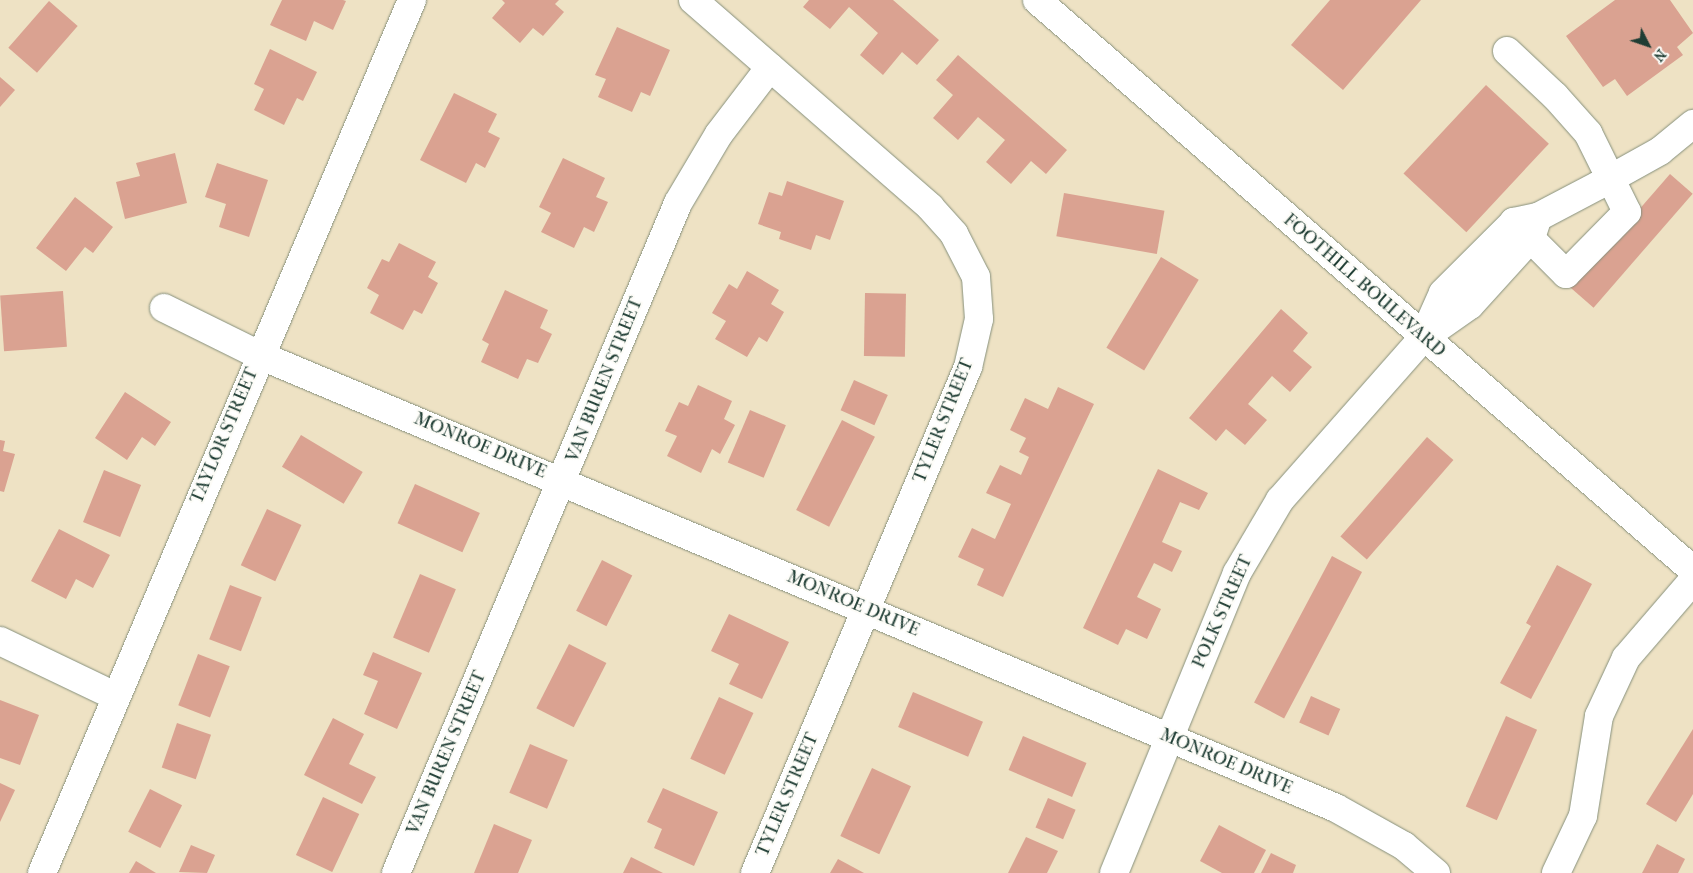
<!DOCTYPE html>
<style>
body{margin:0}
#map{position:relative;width:1693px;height:873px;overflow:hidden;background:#eee2c4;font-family:"IM FELL French Canon",serif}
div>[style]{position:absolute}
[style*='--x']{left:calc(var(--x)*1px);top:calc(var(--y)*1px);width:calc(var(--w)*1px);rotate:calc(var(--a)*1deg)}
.building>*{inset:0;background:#daa291;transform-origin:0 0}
.roads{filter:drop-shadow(0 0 1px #86907c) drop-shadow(0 0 1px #86907c)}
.minor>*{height:28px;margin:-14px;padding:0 14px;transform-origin:14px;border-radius:14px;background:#fff}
.major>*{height:28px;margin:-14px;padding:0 14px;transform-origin:14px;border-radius:14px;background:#fff}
span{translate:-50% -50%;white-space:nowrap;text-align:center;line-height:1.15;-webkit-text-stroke:4px #fdfcf7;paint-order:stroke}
.street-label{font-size:18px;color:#1f3d34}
.north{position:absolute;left:1623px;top:20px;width:50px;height:50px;-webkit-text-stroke:4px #fdfcf7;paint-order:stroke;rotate:131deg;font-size:14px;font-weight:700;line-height:20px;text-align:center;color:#1f3d34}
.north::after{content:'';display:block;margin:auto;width:18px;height:22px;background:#1f3d34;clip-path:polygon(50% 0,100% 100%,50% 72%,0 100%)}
</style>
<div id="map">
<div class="building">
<i style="clip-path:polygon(282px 0,343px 0,346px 1px,333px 30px,314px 21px,306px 41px,270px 25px)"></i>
<i style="clip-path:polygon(502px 0,559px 0,555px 4px,564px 12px,543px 36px,533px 28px,520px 43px,492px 18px,505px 3px)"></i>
<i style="clip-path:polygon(809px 0,893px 0,939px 40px,917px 65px,902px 52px,883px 75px,860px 55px,878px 33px,849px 7px,830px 29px,803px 7px)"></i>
<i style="clip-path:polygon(1330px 0,1421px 0,1343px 90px,1291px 45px)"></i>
<i style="clip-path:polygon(1615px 0,1670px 0,1693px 33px,1677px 47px,1683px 55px,1627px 96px,1615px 79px,1603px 87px,1566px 36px)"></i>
<i style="left:49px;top:1px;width:38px;height:62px;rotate:41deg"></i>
<i style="clip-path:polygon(617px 27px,670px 50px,650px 96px,641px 92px,632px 112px,598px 97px,606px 79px,595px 75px)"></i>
<i style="clip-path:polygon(270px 49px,317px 72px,303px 101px,297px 98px,284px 125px,254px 110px,264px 89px,254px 84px)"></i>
<i style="clip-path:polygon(958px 55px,1067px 150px,1046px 174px,1031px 161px,1011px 184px,986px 162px,1005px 140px,978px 117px,958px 140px,933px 118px,953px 95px,936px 80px)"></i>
<i style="clip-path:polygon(0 77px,15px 90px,0 107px)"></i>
<i style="left:1486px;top:85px;width:86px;height:121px;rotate:43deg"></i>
<i style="clip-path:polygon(454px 93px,497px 114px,488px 132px,500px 138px,485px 168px,476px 163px,466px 183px,420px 160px)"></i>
<i style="clip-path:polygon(175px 153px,187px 203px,125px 219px,116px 182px,140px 176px,136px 163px)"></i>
<i style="clip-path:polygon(563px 158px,605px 178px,596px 197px,608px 202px,594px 232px,584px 227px,574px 248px,541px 232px,551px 213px,539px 207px)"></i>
<i style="clip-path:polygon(217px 163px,268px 180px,249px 237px,219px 227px,226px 204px,205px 197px)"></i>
<i style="left:1670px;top:174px;width:30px;height:151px;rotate:41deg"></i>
<i style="clip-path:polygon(787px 181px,844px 201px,830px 240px,816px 235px,811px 250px,779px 239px,781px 232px,758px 224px,769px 192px,782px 196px)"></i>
<i style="left:1064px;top:193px;width:102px;height:44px;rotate:10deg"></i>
<i style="clip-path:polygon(75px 197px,113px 227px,93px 253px,85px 247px,66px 271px,36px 248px)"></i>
<i style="clip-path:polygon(399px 243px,436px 262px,428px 277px,438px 283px,422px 314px,414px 310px,403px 330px,370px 313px,379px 295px,367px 288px,382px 259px,389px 262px)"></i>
<i style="left:1161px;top:257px;width:44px;height:106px;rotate:31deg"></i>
<i style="clip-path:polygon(747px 271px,779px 290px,771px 304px,784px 312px,767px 342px,759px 337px,747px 357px,715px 339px,726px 321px,712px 313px,729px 284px,737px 289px)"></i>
<i style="clip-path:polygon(505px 290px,548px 310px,540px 328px,552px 334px,538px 363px,527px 359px,518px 379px,481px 362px,489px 344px,482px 340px)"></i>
<i style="left:63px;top:291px;width:56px;height:63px;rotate:86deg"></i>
<i style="left:865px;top:293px;width:41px;height:63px;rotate:1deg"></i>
<i style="clip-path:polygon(1281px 309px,1308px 333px,1293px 351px,1312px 367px,1290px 392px,1272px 376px,1248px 404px,1267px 420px,1245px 445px,1226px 429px,1216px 441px,1189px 418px)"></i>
<i style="left:854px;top:380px;width:37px;height:33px;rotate:24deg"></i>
<i style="clip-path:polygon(698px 385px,732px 401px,724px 419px,735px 425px,720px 454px,712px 449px,701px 473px,667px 456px,677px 436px,665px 431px,679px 402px,688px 406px)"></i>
<i style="clip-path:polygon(1058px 387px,1094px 404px,1003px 597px,977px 585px,984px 569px,958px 557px,972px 528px,995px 539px,1011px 504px,986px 493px,1000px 465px,1021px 475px,1029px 457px,1019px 452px,1026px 438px,1010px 430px,1025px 398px,1048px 409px)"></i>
<i style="clip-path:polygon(125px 392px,171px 422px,155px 446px,142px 437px,127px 460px,95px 438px)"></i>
<i style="left:750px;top:410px;width:39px;height:57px;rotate:23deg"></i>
<i style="left:842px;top:420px;width:37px;height:101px;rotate:27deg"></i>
<i style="left:301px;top:435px;width:72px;height:37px;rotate:31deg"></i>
<i style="left:1427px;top:437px;width:35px;height:132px;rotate:41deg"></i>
<i style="clip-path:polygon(0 440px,5px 441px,3px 451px,15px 454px,4px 492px,0 491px)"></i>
<i style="clip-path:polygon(1158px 469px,1208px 493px,1199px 510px,1180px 502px,1162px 542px,1182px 551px,1172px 572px,1154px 563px,1137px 597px,1161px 609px,1147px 639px,1126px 629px,1118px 645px,1083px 628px)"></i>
<i style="left:104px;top:470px;width:40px;height:56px;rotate:22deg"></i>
<i style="left:415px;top:484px;width:71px;height:43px;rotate:24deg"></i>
<i style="left:267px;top:509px;width:38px;height:62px;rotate:25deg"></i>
<i style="clip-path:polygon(59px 529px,110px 555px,93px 588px,76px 579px,66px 599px,31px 581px)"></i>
<i style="left:1332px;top:556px;width:34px;height:166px;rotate:28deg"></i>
<i style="left:602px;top:560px;width:34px;height:57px;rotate:27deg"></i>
<i style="clip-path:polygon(1557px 565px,1592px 584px,1531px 699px,1500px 683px,1531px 626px,1526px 623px)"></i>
<i style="left:420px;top:574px;width:39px;height:69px;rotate:23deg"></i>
<i style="left:230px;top:585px;width:34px;height:58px;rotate:21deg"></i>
<i style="clip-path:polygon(729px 614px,789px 642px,762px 699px,729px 684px,739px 664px,711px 651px)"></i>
<i style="left:569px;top:644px;width:42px;height:72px;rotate:27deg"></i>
<i style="clip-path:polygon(373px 652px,422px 673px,397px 729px,364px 714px,378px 681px,363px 675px)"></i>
<i style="left:198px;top:654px;width:34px;height:55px;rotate:21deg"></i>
<i style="left:913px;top:692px;width:76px;height:38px;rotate:23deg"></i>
<i style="left:1311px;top:696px;width:32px;height:29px;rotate:24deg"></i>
<i style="left:719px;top:697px;width:38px;height:68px;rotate:25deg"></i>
<i style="clip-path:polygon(0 700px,39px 715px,20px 765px,0 758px)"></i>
<i style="left:1506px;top:716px;width:34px;height:99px;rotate:24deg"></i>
<i style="clip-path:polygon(333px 718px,364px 734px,349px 764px,376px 777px,362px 804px,304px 775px)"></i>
<i style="left:177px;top:723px;width:36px;height:47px;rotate:19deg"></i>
<i style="clip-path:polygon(1693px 729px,1693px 794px,1676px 822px,1646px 804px)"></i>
<i style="left:1023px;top:736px;width:69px;height:37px;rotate:23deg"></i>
<i style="left:530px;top:744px;width:41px;height:53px;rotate:23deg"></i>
<i style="left:872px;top:768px;width:43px;height:75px;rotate:25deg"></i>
<i style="clip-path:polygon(0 783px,15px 790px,0 822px)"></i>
<i style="clip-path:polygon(663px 788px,718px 812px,694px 866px,654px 848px,662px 829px,647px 822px)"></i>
<i style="left:150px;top:789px;width:36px;height:48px;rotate:27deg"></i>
<i style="left:323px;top:797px;width:40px;height:64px;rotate:25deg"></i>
<i style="left:1048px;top:798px;width:30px;height:32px;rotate:23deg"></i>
<i style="clip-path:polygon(494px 824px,532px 840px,518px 873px,474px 873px)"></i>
<i style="clip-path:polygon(1219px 825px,1266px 850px,1254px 873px,1222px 873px,1200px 861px)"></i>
<i style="clip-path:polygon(1026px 837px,1058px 851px,1047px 873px,1008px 873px)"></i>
<i style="clip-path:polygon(1657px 844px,1685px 859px,1678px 873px,1642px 873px)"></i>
<i style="clip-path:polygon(191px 845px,215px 855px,207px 873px,179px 872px)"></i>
<i style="clip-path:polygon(1271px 853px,1296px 865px,1293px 873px,1261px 873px)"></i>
<i style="clip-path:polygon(631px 857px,663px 873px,623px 873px)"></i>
<i style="clip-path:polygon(838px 859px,864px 873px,830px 873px)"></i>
<i style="clip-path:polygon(136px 861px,156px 873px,129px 873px)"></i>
</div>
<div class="roads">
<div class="minor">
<i style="--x:693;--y:0;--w:315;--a:41.1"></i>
<i style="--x:930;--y:207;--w:36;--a:48"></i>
<i style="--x:954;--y:234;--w:48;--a:62.9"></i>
<i style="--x:976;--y:277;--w:42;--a:85.9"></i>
<i style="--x:979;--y:319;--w:49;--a:102.9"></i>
<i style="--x:968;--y:367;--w:549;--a:112.83"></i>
<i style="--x:1507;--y:51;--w:66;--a:43.2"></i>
<i style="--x:1555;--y:96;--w:50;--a:48.3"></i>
<i style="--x:1588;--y:133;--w:88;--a:63.7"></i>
<i style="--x:1627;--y:212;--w:87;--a:134.5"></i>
<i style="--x:1566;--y:274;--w:74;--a:-135"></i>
<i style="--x:164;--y:308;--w:106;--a:26.3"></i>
<i style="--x:259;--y:355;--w:1168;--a:22.81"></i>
<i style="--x:1336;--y:808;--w:78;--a:29.2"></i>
<i style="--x:1404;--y:846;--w:42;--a:40.2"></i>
<i style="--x:1423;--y:338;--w:49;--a:-66"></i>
<i style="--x:1443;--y:293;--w:100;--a:-45"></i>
<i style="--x:1514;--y:222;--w:25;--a:-12"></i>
<i style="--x:1538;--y:217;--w:69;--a:-27.7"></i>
<i style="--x:1599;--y:185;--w:70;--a:-29.1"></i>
<i style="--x:1660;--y:151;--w:43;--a:-39.3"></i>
<i style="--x:0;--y:641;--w:127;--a:25.6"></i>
<i style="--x:42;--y:873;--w:948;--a:-67.03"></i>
<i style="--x:396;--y:873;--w:727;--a:-67.17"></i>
<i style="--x:678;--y:203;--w:80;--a:-59.3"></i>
<i style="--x:719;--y:134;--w:84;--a:-52.7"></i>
<i style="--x:1114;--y:873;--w:324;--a:-67.7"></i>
<i style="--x:1237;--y:573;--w:85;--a:-59.5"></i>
<i style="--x:1280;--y:500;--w:216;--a:-48.6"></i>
<i style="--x:1423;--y:338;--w:57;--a:-35.1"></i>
<i style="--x:1470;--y:305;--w:91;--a:-47.7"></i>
<i style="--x:1531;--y:238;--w:22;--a:-72"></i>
<i style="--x:1556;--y:873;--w:63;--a:-64.7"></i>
<i style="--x:1583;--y:816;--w:101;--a:-80.9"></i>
<i style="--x:1599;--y:716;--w:64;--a:-65"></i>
<i style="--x:1626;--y:658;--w:103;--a:-49.3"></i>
</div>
<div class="major">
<i style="--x:1037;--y:0;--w:869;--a:40.99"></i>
</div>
</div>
<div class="street-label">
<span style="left:1364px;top:286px;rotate:41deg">FOOTHILL BOULEVARD</span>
<span style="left:605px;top:380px;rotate:-68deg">VAN BUREN STREET</span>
<span style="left:944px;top:421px;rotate:-68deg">TYLER STREET</span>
<span style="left:225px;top:436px;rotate:-67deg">TAYLOR STREET</span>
<span style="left:480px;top:446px;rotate:23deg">MONROE DRIVE</span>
<span style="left:853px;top:604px;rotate:23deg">MONROE DRIVE</span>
<span style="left:1223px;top:612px;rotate:-66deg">POLK STREET</span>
<span style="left:447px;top:753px;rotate:-67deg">VAN BUREN STREET</span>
<span style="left:1226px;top:762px;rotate:23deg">MONROE DRIVE</span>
<span style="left:788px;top:795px;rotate:-67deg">TYLER STREET</span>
</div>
<div class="north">N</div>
</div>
